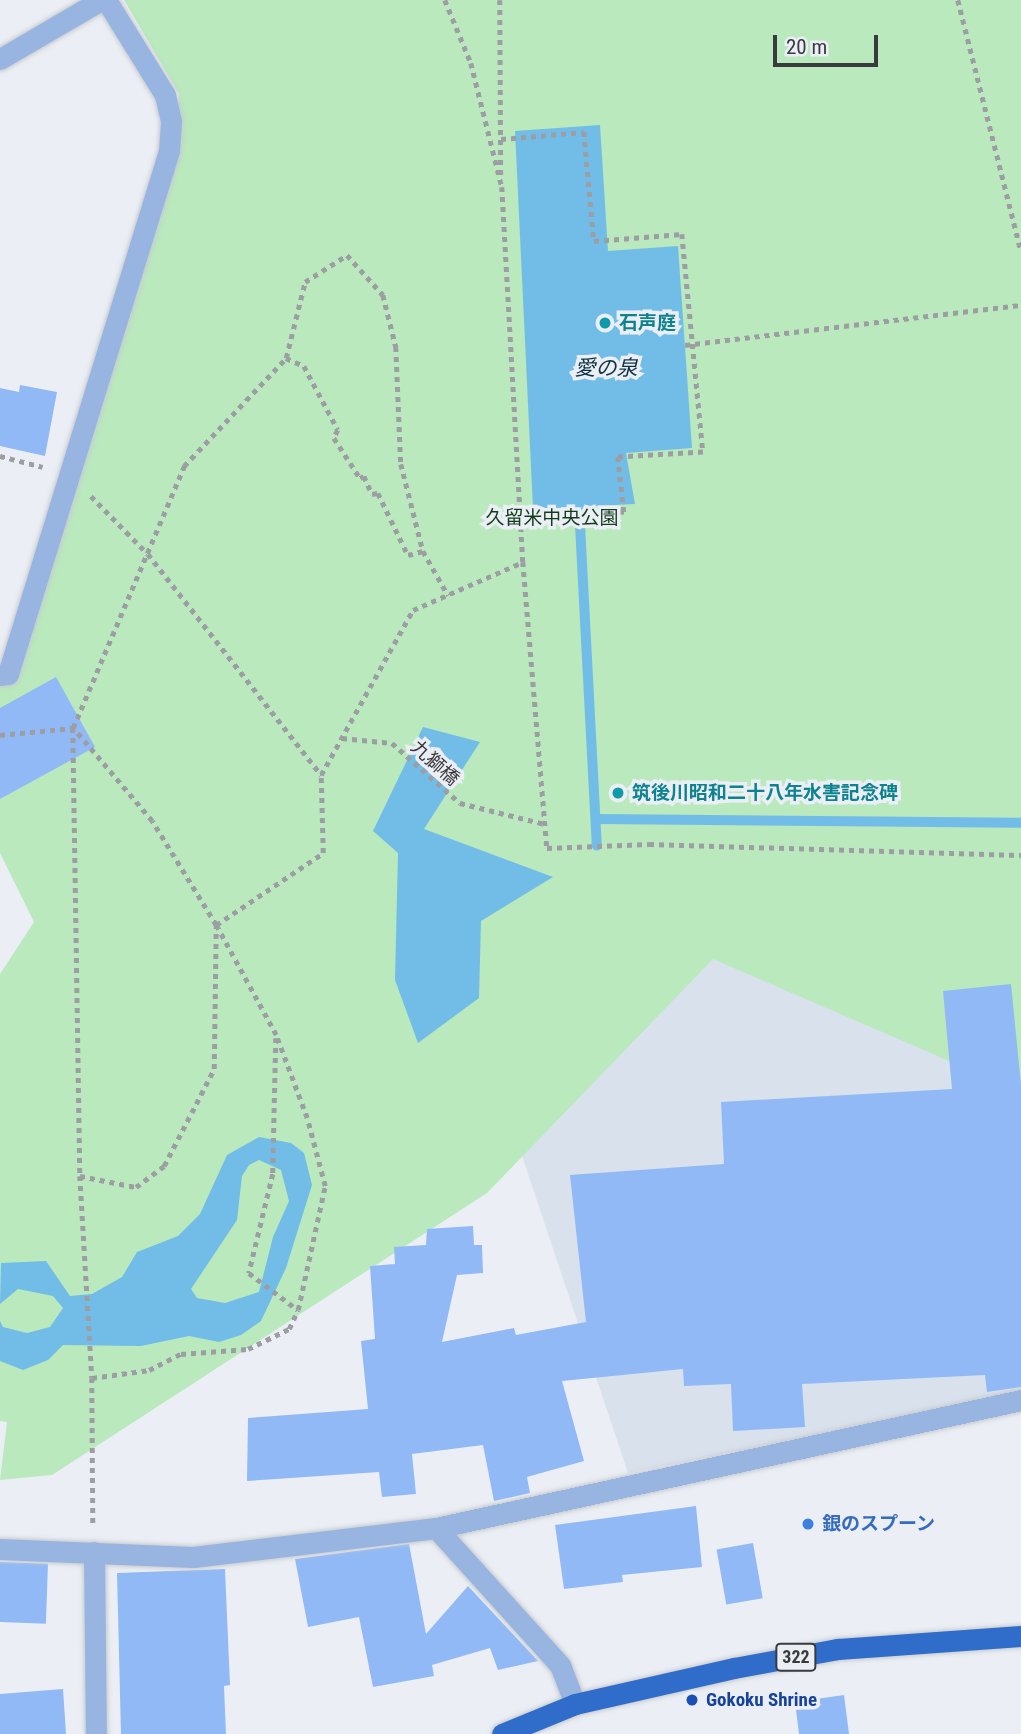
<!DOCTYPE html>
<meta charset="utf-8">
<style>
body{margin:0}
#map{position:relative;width:1021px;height:1734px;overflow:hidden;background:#ebeff5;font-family:"Roboto Condensed","Noto Sans JP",sans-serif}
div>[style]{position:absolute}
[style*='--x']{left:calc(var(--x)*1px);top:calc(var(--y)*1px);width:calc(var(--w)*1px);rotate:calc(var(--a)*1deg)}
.built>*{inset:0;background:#d9e1ed}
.green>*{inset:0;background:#b9e9bd}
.water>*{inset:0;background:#71bde8}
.stream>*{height:10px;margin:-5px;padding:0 5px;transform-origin:5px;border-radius:5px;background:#71bde8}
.building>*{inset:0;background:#91b9f6;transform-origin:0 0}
.path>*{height:4.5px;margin-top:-2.25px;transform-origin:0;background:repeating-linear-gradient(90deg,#9c9ea3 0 5px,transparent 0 10px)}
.roads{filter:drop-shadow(0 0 2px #c7cbd0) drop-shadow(0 0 2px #c7cbd0)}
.street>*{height:21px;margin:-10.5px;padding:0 10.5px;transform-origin:10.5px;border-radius:10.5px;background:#98b5e1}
.highway>*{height:21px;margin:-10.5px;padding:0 10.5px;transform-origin:10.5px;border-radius:10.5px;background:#306cc9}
.dots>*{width:19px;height:19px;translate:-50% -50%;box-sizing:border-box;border:4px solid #ebeff5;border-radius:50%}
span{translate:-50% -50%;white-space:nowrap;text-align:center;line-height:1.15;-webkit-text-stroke:7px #ebeff5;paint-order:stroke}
.shield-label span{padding:2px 5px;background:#ebeff5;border:2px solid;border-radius:5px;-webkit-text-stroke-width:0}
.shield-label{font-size:18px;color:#393a3d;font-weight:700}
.culture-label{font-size:19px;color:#0d838f;font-weight:700}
.left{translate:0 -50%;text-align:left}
.park-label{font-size:19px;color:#113c19}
.street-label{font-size:19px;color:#393a3d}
.shop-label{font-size:19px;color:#366cbe;font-weight:700}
.transit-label{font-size:19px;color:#164399;font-weight:700}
.water-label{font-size:21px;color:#0e3143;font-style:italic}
.scale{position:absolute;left:773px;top:35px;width:105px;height:32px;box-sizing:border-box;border:4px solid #393a3d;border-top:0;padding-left:9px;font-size:21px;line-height:24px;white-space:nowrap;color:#393a3d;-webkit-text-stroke:5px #ebeff5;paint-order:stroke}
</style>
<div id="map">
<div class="built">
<i style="clip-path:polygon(1021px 950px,1021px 1393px,628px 1473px,493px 1069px,631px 954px)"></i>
</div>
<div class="green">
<i style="clip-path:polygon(124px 0,1021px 0,1021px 1092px,713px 959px,487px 1193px,52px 1475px,0 1480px,7px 1422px,0 1421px,0 974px,34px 922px,0 853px,0 679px,175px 160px,179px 94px)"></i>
</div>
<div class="water">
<i style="clip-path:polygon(600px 125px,608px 251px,678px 246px,692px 448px,626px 453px,635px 504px,533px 509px,515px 131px)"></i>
<i style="clip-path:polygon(423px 727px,480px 742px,424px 829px,553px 877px,481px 921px,479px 998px,418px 1043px,395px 980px,398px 853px,373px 831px)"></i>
<i style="clip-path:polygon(evenodd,259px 1137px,291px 1143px,304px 1153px,312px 1185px,286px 1268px,261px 1321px,241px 1335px,219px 1342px,189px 1336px,141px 1346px,63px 1345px,48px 1360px,23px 1370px,0 1361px,0 1321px,3px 1327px,27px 1333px,50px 1327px,63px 1308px,53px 1296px,18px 1289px,0 1304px,1px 1263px,46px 1261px,70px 1296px,92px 1294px,122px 1277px,137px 1252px,178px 1236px,200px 1214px,227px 1155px,259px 1137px,259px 1160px,281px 1170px,289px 1201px,273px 1237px,259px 1292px,225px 1303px,197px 1298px,191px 1289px,237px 1220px,242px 1176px,249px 1165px,259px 1160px)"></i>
</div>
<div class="stream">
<i style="--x:579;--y:506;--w:340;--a:87"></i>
<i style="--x:596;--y:819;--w:425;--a:0.5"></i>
</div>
<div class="building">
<i style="clip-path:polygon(20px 385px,57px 392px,45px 456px,0 446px,0 388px,19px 392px)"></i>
<i style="clip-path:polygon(56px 677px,95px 747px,0 799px,0 708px)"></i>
<i style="clip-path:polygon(1011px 984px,1021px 1085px,1021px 1387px,987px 1392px,985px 1375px,802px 1384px,805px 1427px,733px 1431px,731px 1384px,684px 1386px,683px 1369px,562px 1381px,584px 1461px,527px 1477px,530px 1493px,494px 1501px,483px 1445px,412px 1454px,416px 1494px,382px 1497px,379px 1472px,247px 1481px,248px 1418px,368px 1409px,361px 1341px,375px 1339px,370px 1266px,395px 1264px,394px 1247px,426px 1245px,427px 1229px,473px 1226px,474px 1245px,482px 1245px,483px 1273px,457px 1275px,442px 1342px,514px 1328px,516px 1335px,586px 1322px,570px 1175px,724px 1164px,721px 1102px,952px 1089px,943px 991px)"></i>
<i style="clip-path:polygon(696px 1506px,702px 1567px,622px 1575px,623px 1582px,564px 1589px,555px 1525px)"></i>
<i style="left:753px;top:1543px;width:56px;height:37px;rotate:80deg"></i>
<i style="clip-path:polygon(409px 1544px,426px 1634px,468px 1586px,538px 1661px,498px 1670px,490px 1648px,432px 1665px,434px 1676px,373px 1687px,359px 1617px,308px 1627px,295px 1559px)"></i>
<i style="left:0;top:1562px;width:48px;height:60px;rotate:2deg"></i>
<i style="clip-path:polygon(225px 1569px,230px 1685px,224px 1686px,226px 1734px,121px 1734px,117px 1573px)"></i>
<i style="clip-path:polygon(63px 1689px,66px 1734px,0 1734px,0 1694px)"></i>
<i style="clip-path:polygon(844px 1695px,849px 1734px,799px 1734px,795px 1702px)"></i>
</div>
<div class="path">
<i style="--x:445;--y:0;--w:68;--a:67.6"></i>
<i style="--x:471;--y:63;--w:128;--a:76"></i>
<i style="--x:502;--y:187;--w:376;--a:86.8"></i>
<i style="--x:523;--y:562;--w:287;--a:85.2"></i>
<i style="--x:547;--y:848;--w:102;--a:-2.2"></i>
<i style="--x:649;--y:844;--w:372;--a:1.7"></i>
<i style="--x:500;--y:0;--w:178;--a:89.7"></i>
<i style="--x:958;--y:0;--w:259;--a:75.9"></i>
<i style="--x:501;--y:139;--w:83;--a:-4.8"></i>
<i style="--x:584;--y:132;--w:109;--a:84.8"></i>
<i style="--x:594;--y:241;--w:88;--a:-4.5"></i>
<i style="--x:682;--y:234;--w:219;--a:84.5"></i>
<i style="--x:703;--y:452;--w:85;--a:176.6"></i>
<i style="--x:618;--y:457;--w:55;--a:83.8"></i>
<i style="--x:624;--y:512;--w:104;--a:177.2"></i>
<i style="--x:685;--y:345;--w:338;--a:-6.8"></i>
<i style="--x:286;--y:358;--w:20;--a:24"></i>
<i style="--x:304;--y:366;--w:72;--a:62"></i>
<i style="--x:338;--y:430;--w:9;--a:117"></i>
<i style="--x:334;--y:438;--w:48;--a:57"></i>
<i style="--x:360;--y:478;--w:4;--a:-27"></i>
<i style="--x:364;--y:476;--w:20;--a:66"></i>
<i style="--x:372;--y:494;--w:6;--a:-9"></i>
<i style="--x:378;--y:493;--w:69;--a:64.2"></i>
<i style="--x:408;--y:555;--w:16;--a:-15"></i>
<i style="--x:0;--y:456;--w:44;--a:14.3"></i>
<i style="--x:91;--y:496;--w:81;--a:45.5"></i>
<i style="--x:148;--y:554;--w:281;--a:51.9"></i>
<i style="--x:0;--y:735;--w:73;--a:-5.5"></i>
<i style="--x:73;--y:728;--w:448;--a:89.1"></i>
<i style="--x:80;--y:1176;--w:202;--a:86.6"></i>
<i style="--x:92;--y:1378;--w:149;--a:89.6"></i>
<i style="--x:342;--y:738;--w:50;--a:5.7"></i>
<i style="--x:392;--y:743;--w:91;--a:41.4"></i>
<i style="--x:460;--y:803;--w:88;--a:13.9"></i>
<i style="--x:276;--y:1038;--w:136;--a:91.3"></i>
<i style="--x:273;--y:1174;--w:102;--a:103.6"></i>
<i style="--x:249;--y:1273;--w:61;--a:37.1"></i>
<i style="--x:80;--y:1176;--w:57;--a:11.1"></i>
<i style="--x:136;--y:1187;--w:35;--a:-37"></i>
<i style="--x:164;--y:1166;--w:109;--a:-62.7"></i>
<i style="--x:214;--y:1069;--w:144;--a:-89.2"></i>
<i style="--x:216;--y:925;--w:122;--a:-121.6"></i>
<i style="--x:152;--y:821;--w:122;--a:-130.3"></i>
<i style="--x:73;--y:728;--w:285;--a:-67"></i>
<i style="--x:184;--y:466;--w:149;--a:-46.6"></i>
<i style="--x:286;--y:358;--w:78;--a:-76"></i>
<i style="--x:305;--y:282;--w:50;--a:-32.7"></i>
<i style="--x:347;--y:255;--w:54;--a:48"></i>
<i style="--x:383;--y:295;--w:54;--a:76"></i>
<i style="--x:396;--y:347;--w:117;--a:87.6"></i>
<i style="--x:401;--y:464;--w:90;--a:75.8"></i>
<i style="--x:423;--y:551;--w:51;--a:60.4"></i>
<i style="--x:92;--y:1378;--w:58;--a:-8"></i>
<i style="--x:149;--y:1370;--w:36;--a:-27"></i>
<i style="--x:181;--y:1354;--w:67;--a:-4.3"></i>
<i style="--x:248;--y:1349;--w:46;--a:-26"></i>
<i style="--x:289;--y:1329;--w:21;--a:-65"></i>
<i style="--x:298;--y:1310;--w:127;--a:-77.7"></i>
<i style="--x:325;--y:1186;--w:70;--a:-104.8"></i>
<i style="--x:307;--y:1118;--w:89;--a:-110.5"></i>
<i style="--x:276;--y:1035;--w:125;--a:-118.6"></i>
<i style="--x:216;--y:925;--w:129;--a:-33.9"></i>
<i style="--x:323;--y:853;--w:78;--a:-91.5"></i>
<i style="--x:321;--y:775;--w:189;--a:-60.9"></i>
<i style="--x:413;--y:610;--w:120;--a:-23.6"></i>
</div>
<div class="roads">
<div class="street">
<i style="--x:0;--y:59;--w:117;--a:-30.3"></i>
<i style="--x:0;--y:675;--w:8;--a:-7"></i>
<i style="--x:8;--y:674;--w:547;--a:-72.89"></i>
<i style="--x:169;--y:151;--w:30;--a:-86"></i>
<i style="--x:171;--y:121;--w:27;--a:-103"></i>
<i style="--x:165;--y:95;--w:112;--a:-121.8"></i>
<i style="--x:436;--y:1528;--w:185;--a:47.9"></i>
<i style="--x:560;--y:1665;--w:42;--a:69"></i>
<i style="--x:0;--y:1549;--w:193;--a:2.4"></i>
<i style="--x:193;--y:1557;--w:245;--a:-6.8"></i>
<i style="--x:436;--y:1528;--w:599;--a:-12.34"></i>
<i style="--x:94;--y:1552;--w:182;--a:89.4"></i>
</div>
<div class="highway">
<i style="--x:502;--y:1734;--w:79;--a:-22.3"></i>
<i style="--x:575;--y:1704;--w:163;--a:-12.8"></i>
<i style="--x:734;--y:1668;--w:106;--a:-10.4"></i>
<i style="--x:838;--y:1649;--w:183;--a:-4.1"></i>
</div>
</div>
<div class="dots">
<i style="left:605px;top:323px;background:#0f9aa8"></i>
<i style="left:618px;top:793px;background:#0f9aa8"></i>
<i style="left:808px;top:1524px;background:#3f7fe0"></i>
<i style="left:692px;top:1700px;background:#1a4fb4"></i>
</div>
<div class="shield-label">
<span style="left:796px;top:1657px">322</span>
</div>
<div class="culture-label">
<span class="left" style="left:619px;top:323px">石声庭</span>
<span class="left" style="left:632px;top:793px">筑後川昭和二十八年水害記念碑</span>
</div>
<div class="park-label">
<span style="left:552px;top:518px">久留米中央公園</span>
</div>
<div class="street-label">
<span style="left:435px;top:763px;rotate:42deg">九獅橋</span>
</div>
<div class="shop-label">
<span class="left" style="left:822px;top:1524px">銀のスプーン</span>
</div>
<div class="transit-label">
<span class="left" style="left:706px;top:1700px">Gokoku Shrine</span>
</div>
<div class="water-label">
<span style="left:606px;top:368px">愛の泉</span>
</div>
<div class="scale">20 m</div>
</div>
